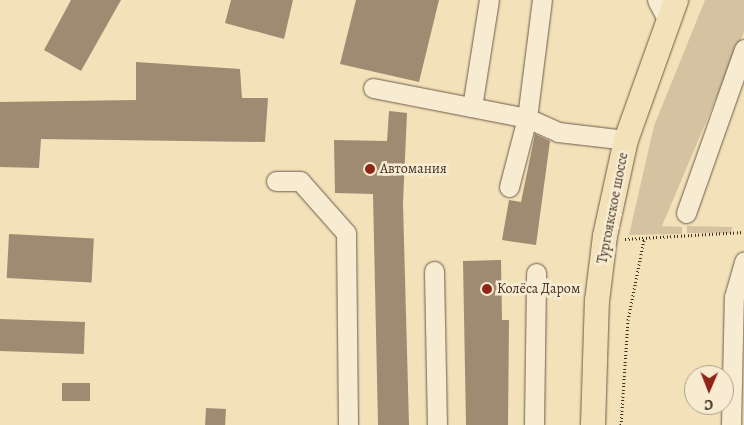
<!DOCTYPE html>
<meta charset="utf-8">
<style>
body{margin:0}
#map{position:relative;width:744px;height:425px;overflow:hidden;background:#f3e1b9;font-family:Alegreya,serif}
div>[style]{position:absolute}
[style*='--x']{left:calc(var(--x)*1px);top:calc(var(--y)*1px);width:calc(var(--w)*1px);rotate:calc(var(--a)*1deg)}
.green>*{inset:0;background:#d5c2a0}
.building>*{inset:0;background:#9f8b71;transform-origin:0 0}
.path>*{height:3px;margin-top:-1.5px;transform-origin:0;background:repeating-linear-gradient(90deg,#432d24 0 1px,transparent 0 3.5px)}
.roads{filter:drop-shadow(0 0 1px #6f5a49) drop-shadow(0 0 1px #6f5a49)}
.minor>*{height:19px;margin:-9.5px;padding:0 9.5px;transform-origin:9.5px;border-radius:9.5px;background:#f7ecd2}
.major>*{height:24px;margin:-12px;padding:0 12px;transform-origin:12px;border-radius:12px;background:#f3e1b9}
.dots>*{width:14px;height:14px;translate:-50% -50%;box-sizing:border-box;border:2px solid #f7ecd2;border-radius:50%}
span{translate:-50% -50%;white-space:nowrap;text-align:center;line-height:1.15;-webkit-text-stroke:5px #f7ecd2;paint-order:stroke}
.poi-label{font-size:14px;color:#432d24}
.left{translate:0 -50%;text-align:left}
.street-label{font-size:14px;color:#432d24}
.north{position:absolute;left:684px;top:365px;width:50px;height:50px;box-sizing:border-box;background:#f7ecd2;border:1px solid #afa08c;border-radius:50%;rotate:181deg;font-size:14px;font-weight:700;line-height:20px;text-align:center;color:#432d24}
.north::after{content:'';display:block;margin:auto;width:18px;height:22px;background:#8f2418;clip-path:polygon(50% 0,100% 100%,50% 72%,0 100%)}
</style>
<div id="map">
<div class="green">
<i style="clip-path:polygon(705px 0,744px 0,744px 32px,662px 226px,682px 227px,682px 234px,629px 235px,654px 126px)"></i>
<i style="clip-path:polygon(687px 226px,732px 227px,731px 233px,687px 233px)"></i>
</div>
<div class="building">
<i style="clip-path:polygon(71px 0,121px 0,81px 71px,44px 50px)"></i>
<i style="clip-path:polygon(231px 0,293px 0,284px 39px,225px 23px)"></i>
<i style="clip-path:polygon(356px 0,439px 0,419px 82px,340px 64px)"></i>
<i style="clip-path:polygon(136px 62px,240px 69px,242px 98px,268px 98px,265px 142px,41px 139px,39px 168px,0 167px,0 102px,136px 100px)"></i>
<i style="clip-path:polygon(389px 111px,407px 113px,403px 203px,409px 425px,378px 425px,373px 194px,335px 193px,334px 140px,387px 141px)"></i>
<i style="clip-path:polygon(535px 134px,550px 141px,536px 245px,502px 240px,509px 200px,521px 202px)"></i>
<i style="left:9px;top:234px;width:85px;height:44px;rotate:3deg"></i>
<i style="clip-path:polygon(501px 260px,502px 320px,509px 320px,508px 425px,466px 425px,463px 261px)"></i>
<i style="left:0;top:319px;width:85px;height:32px;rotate:2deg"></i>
<i style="left:62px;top:383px;width:28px;height:18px"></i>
<i style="left:206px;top:408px;width:20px;height:17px;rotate:3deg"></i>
</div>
<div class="path">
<i style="--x:625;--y:239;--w:119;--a:-3.4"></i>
<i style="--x:621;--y:425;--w:105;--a:-86.2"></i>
<i style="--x:628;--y:320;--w:83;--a:-78.8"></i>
</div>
<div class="roads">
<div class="minor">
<i style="--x:657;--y:0;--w:24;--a:62"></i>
<i style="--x:373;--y:88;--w:157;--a:11"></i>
<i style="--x:527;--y:118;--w:34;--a:24"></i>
<i style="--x:558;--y:132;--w:68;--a:6.7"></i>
<i style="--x:472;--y:107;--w:108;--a:-81"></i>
<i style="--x:276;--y:181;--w:24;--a:0"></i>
<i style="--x:300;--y:181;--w:69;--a:48.5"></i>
<i style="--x:346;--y:233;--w:192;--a:89.4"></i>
<i style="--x:509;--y:187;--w:71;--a:-75.4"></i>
<i style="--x:527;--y:118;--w:119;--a:-82.8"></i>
<i style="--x:686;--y:213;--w:174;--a:-70.5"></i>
<i style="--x:434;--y:271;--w:154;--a:88.9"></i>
<i style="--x:534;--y:425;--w:152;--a:-89.2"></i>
<i style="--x:731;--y:425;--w:128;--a:-88.7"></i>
<i style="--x:734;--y:297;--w:37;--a:-74"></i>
</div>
<div class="major">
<i style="--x:593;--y:425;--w:124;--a:-88.2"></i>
<i style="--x:597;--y:301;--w:65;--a:-83"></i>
<i style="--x:605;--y:236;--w:98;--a:-77.7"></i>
<i style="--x:626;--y:140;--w:149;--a:-70.3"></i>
</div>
</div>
<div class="dots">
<i style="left:370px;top:169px;background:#8f2418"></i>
<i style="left:487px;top:289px;background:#8f2418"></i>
</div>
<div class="poi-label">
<span class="left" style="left:380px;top:169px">Автомания</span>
<span class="left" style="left:497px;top:289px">Колёса Даром</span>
</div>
<div class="street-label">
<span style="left:613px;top:208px;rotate:-79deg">Тургоякское шоссе</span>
</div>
<div class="north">С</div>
</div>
